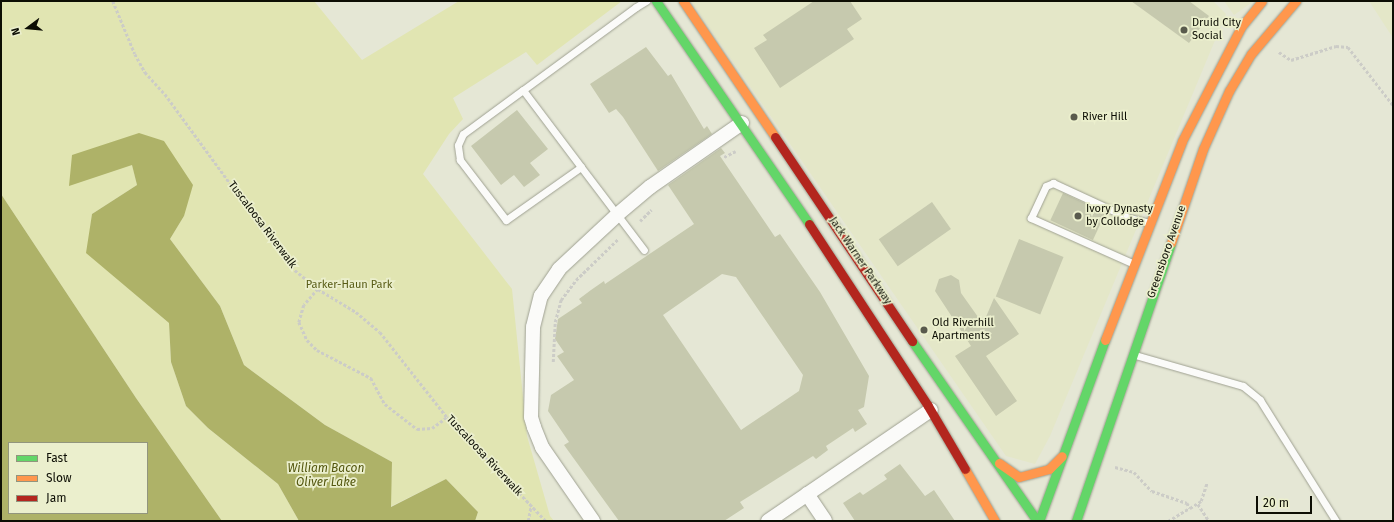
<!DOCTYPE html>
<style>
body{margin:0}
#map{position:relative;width:1394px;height:522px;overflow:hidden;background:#e5e7d5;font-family:"Fira Sans",sans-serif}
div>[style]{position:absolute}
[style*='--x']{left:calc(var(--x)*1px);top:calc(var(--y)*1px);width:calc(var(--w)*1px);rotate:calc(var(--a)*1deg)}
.built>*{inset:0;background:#e4e7c8}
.green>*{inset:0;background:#e1e5b2}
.water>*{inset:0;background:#aeb268}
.building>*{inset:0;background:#c6c9ae;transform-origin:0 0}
.path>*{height:2.5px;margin-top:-1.25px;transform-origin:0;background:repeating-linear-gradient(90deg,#ccccc7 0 3px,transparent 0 5px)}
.roads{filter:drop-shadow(0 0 1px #9fa192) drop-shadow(0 0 1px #9fa192)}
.lane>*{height:7px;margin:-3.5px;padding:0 3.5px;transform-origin:3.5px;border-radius:3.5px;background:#fbfbf9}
.street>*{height:14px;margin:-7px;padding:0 7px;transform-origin:7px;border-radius:7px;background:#fbfbf9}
.fast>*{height:9px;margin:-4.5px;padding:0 4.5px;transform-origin:4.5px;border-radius:4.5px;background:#63d668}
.slow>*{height:9px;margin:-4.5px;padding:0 4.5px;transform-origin:4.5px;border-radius:4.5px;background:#ff974d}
.jam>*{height:9px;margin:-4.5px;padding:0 4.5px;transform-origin:4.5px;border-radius:4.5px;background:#b3261e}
.dots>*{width:11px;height:11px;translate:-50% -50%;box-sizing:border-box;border:2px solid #ebefcd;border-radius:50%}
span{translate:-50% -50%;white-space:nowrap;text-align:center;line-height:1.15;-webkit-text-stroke:3.5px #ebefcd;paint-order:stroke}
.poi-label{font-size:11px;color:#0d0e04}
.left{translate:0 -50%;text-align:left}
.street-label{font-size:11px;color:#0d0e04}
.park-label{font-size:11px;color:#585c16}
.water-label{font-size:12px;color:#53560e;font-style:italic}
.frame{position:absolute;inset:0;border:2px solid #0d0e04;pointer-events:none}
.legend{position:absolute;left:8px;top:442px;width:140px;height:72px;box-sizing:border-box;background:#ebefcd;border:1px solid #92957d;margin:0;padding:5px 7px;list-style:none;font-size:12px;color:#0d0e04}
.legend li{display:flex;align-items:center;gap:8px;height:20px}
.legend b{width:20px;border:1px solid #92957d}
.north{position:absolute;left:8px;top:8px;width:40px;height:40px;-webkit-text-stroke:3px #ebefcd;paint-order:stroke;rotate:254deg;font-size:11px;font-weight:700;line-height:16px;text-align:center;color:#0d0e04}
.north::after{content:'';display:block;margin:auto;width:14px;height:18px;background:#0d0e04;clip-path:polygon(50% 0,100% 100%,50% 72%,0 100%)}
.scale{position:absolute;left:1256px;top:496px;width:56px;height:18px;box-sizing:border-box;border:2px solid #0d0e04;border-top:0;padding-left:5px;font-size:12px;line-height:14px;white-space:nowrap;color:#0d0e04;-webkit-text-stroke:3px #ebefcd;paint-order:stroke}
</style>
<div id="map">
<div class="built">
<i style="clip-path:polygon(691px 1px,1213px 1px,1226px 14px,1050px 436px,1035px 464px,1006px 456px)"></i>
<i style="clip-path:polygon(1224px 1px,1254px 1px,1234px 15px)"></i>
<i style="clip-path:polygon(1369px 1px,1393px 1px,1393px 38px)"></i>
</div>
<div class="green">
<i style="clip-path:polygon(1px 1px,314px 1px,362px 60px,459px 1px,622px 1px,537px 65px,526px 52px,453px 98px,463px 119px,449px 134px,423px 174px,512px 289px,527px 436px,550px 516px,554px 521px,475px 521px,478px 512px,446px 479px,390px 507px,392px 462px,325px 425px,244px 365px,220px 306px,170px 239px,184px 216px,164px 141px,69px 185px,132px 164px,137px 185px,92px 214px,87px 253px,169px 323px,171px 362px,186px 406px,208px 428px,278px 484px,299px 521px,222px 521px,136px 398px,1px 194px)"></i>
</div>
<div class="water">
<i style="clip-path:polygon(139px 133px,164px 141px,193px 185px,184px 216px,170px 239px,220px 306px,244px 365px,325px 425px,392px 462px,391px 507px,446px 479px,478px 512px,475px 521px,299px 521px,278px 484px,208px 428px,186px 406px,171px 362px,169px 323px,86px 253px,92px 214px,137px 185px,132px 165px,69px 186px,72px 155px)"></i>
<i style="clip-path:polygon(evenodd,1px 194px,136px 398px,222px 521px,1px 521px,1px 194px,9px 443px,147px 443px,147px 513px,9px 513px,9px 443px)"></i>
</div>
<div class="building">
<i style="clip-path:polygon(814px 1px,850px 1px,862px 19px,847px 29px,854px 39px,780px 88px,754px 48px,767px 40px,763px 35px)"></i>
<i style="clip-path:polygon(1131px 1px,1189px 1px,1209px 16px,1189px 43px)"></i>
<i style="clip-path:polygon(646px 47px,668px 76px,671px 74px,704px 129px,707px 126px,712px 134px,658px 171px,623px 117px,616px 109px,609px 113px,590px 84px)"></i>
<i style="clip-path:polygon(517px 110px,548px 149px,530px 163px,540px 175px,524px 187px,514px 175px,501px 185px,471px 146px)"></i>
<i style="clip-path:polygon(evenodd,721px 148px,725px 153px,720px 156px,775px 237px,780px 234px,820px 292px,869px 376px,864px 407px,858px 410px,867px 424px,855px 432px,853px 428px,826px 446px,828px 450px,816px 459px,813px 456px,740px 502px,744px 508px,724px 521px,619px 521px,564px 445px,569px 442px,548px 411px,551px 395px,574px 380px,557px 356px,564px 352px,555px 339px,558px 319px,582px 303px,579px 299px,591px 290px,604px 281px,605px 284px,694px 224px,668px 185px,721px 148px,722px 274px,736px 277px,803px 375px,799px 391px,741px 430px,663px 315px,722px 274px)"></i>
<i style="left:1063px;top:193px;width:47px;height:30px;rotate:25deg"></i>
<i style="left:932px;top:202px;width:33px;height:65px;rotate:55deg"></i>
<i style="left:1019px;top:239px;width:48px;height:62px;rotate:22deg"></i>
<i style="clip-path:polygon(951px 275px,959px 280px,961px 293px,983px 324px,994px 298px,1019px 334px,986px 356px,1017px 401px,996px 416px,955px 356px,971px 346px,935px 291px,939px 279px)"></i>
<i style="clip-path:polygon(900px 464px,925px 496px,934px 490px,955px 521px,855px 521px,843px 503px,860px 492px,863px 495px,887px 479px,884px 475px)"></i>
</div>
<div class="path">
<i style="--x:113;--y:1;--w:57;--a:67.5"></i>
<i style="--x:135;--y:54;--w:21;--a:61"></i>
<i style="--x:145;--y:72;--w:30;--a:48"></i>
<i style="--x:165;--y:94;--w:214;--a:53.9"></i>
<i style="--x:291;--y:267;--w:35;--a:39"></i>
<i style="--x:318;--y:289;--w:44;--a:31.2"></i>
<i style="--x:356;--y:312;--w:31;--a:40"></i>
<i style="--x:380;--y:332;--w:108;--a:51.8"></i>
<i style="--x:447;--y:417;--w:144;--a:46.4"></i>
<i style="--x:1279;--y:52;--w:14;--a:34"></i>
<i style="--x:1291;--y:60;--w:47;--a:-17.3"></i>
<i style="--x:1336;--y:46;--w:12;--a:5"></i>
<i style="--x:1348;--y:47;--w:73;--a:52.2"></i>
<i style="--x:724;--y:157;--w:13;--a:-27"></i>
<i style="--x:640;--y:221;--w:16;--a:-45"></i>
<i style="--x:318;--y:289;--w:21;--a:131"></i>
<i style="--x:304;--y:305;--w:18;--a:106"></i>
<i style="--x:299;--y:322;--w:20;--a:66"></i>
<i style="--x:307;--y:340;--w:14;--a:45"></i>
<i style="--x:317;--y:350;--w:61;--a:27.4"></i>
<i style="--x:371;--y:378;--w:30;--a:62"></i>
<i style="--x:385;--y:404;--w:41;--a:38"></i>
<i style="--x:417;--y:429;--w:15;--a:-4"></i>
<i style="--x:432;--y:428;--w:19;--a:-36"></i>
<i style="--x:553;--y:362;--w:40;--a:-87.1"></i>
<i style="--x:555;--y:322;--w:23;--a:-75"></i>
<i style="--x:561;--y:300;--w:25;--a:-53"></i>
<i style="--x:576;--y:280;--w:59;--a:-44.3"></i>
<i style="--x:1115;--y:467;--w:20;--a:15"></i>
<i style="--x:1134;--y:472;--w:26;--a:47"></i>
<i style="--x:1152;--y:491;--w:37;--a:19"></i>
<i style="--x:1187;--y:503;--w:6;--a:59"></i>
<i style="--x:1190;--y:508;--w:13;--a:-32"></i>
<i style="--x:1201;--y:501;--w:19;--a:-72"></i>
<i style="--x:1198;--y:504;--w:20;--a:57"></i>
<i style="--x:528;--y:521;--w:15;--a:-79"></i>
<i style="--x:1168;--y:521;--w:26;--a:-31"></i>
</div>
<div class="roads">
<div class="lane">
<i style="--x:523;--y:90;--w:96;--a:53"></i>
<i style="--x:581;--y:167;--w:92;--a:144.8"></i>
<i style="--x:506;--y:220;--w:76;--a:-127.5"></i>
<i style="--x:460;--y:160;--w:15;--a:-98"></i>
<i style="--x:458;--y:145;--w:12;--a:-66"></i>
<i style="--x:463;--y:134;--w:74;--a:-36.3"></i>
<i style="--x:523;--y:90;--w:140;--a:-36.3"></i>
<i style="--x:636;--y:7;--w:12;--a:-31"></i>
<i style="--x:581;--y:167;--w:104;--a:52.8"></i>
<i style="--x:1132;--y:263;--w:111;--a:-156"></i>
<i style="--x:1031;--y:218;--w:35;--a:-65"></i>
<i style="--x:1046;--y:186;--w:8;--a:-23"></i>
<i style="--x:1053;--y:183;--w:84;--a:24.7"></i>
<i style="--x:1129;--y:218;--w:18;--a:13"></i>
<i style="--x:1135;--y:355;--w:112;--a:16"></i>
<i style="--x:1243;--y:386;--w:22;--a:39"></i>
<i style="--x:1260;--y:400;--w:143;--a:57.9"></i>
</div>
<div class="street">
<i style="--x:807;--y:494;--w:32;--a:56"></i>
<i style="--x:593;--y:521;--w:90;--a:-124.6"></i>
<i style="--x:542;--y:447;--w:22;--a:-112"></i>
<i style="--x:534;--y:427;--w:10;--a:-107"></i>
<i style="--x:531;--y:417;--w:90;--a:-88.7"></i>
<i style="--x:533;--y:327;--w:32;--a:-76"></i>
<i style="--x:541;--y:296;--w:32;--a:-56"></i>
<i style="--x:559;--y:269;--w:81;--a:-43"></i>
<i style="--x:618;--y:214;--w:42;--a:-40.2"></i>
<i style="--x:650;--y:187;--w:112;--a:-34.8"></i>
<i style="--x:768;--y:521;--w:197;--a:-34.3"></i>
</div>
<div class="fast">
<i style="--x:656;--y:1;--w:270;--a:55.5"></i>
<i style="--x:912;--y:341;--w:219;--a:55.2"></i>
<i style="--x:1039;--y:521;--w:193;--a:-70"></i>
<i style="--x:1076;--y:521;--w:294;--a:-71.1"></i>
</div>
<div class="slow">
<i style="--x:683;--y:1;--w:164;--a:55.9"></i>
<i style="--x:1171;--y:243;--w:99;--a:-71.2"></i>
<i style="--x:1203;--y:149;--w:64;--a:-65.9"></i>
<i style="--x:1229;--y:91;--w:43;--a:-59.3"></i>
<i style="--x:1251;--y:54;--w:70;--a:-49.7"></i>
<i style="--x:1105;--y:340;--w:213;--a:-68.8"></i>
<i style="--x:1182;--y:141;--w:128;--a:-62.6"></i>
<i style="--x:1241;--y:27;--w:33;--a:-51"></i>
<i style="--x:999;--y:463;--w:24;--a:35"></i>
<i style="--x:1019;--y:477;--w:31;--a:-15"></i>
<i style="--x:1049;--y:469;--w:18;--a:-45"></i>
<i style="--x:965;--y:469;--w:60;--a:60"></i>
</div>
<div class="jam">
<i style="--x:775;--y:137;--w:246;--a:56.1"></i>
<i style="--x:809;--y:224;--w:217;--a:56.8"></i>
<i style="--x:928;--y:406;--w:73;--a:59.6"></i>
</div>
</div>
<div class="dots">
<i style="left:1184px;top:30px;background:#595a4d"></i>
<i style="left:1074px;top:117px;background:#595a4d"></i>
<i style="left:1078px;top:216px;background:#595a4d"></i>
<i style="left:924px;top:330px;background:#595a4d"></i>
</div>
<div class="poi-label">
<span class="left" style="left:1192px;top:30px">Druid City<br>Social</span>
<span class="left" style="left:1082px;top:117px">River Hill</span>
<span class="left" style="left:1086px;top:216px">Ivory Dynasty<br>by Collodge</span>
<span class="left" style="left:932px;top:330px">Old Riverhill<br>Apartments</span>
</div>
<div class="street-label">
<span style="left:262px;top:225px;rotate:53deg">Tuscaloosa Riverwalk</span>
<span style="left:1167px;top:252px;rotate:-71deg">Greensboro Avenue</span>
<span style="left:860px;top:261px;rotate:56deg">Jack Warner Parkway</span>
<span style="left:484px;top:456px;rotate:47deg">Tuscaloosa Riverwalk</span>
</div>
<div class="park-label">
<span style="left:349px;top:285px">Parker-Haun Park</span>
</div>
<div class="water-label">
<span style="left:326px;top:476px">William Bacon<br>Oliver Lake</span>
</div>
<div class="frame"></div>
<ul class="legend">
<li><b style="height:5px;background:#63d668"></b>Fast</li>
<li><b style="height:5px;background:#ff974d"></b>Slow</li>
<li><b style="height:5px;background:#b3261e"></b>Jam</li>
</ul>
<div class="north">N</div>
<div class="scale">20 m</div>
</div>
